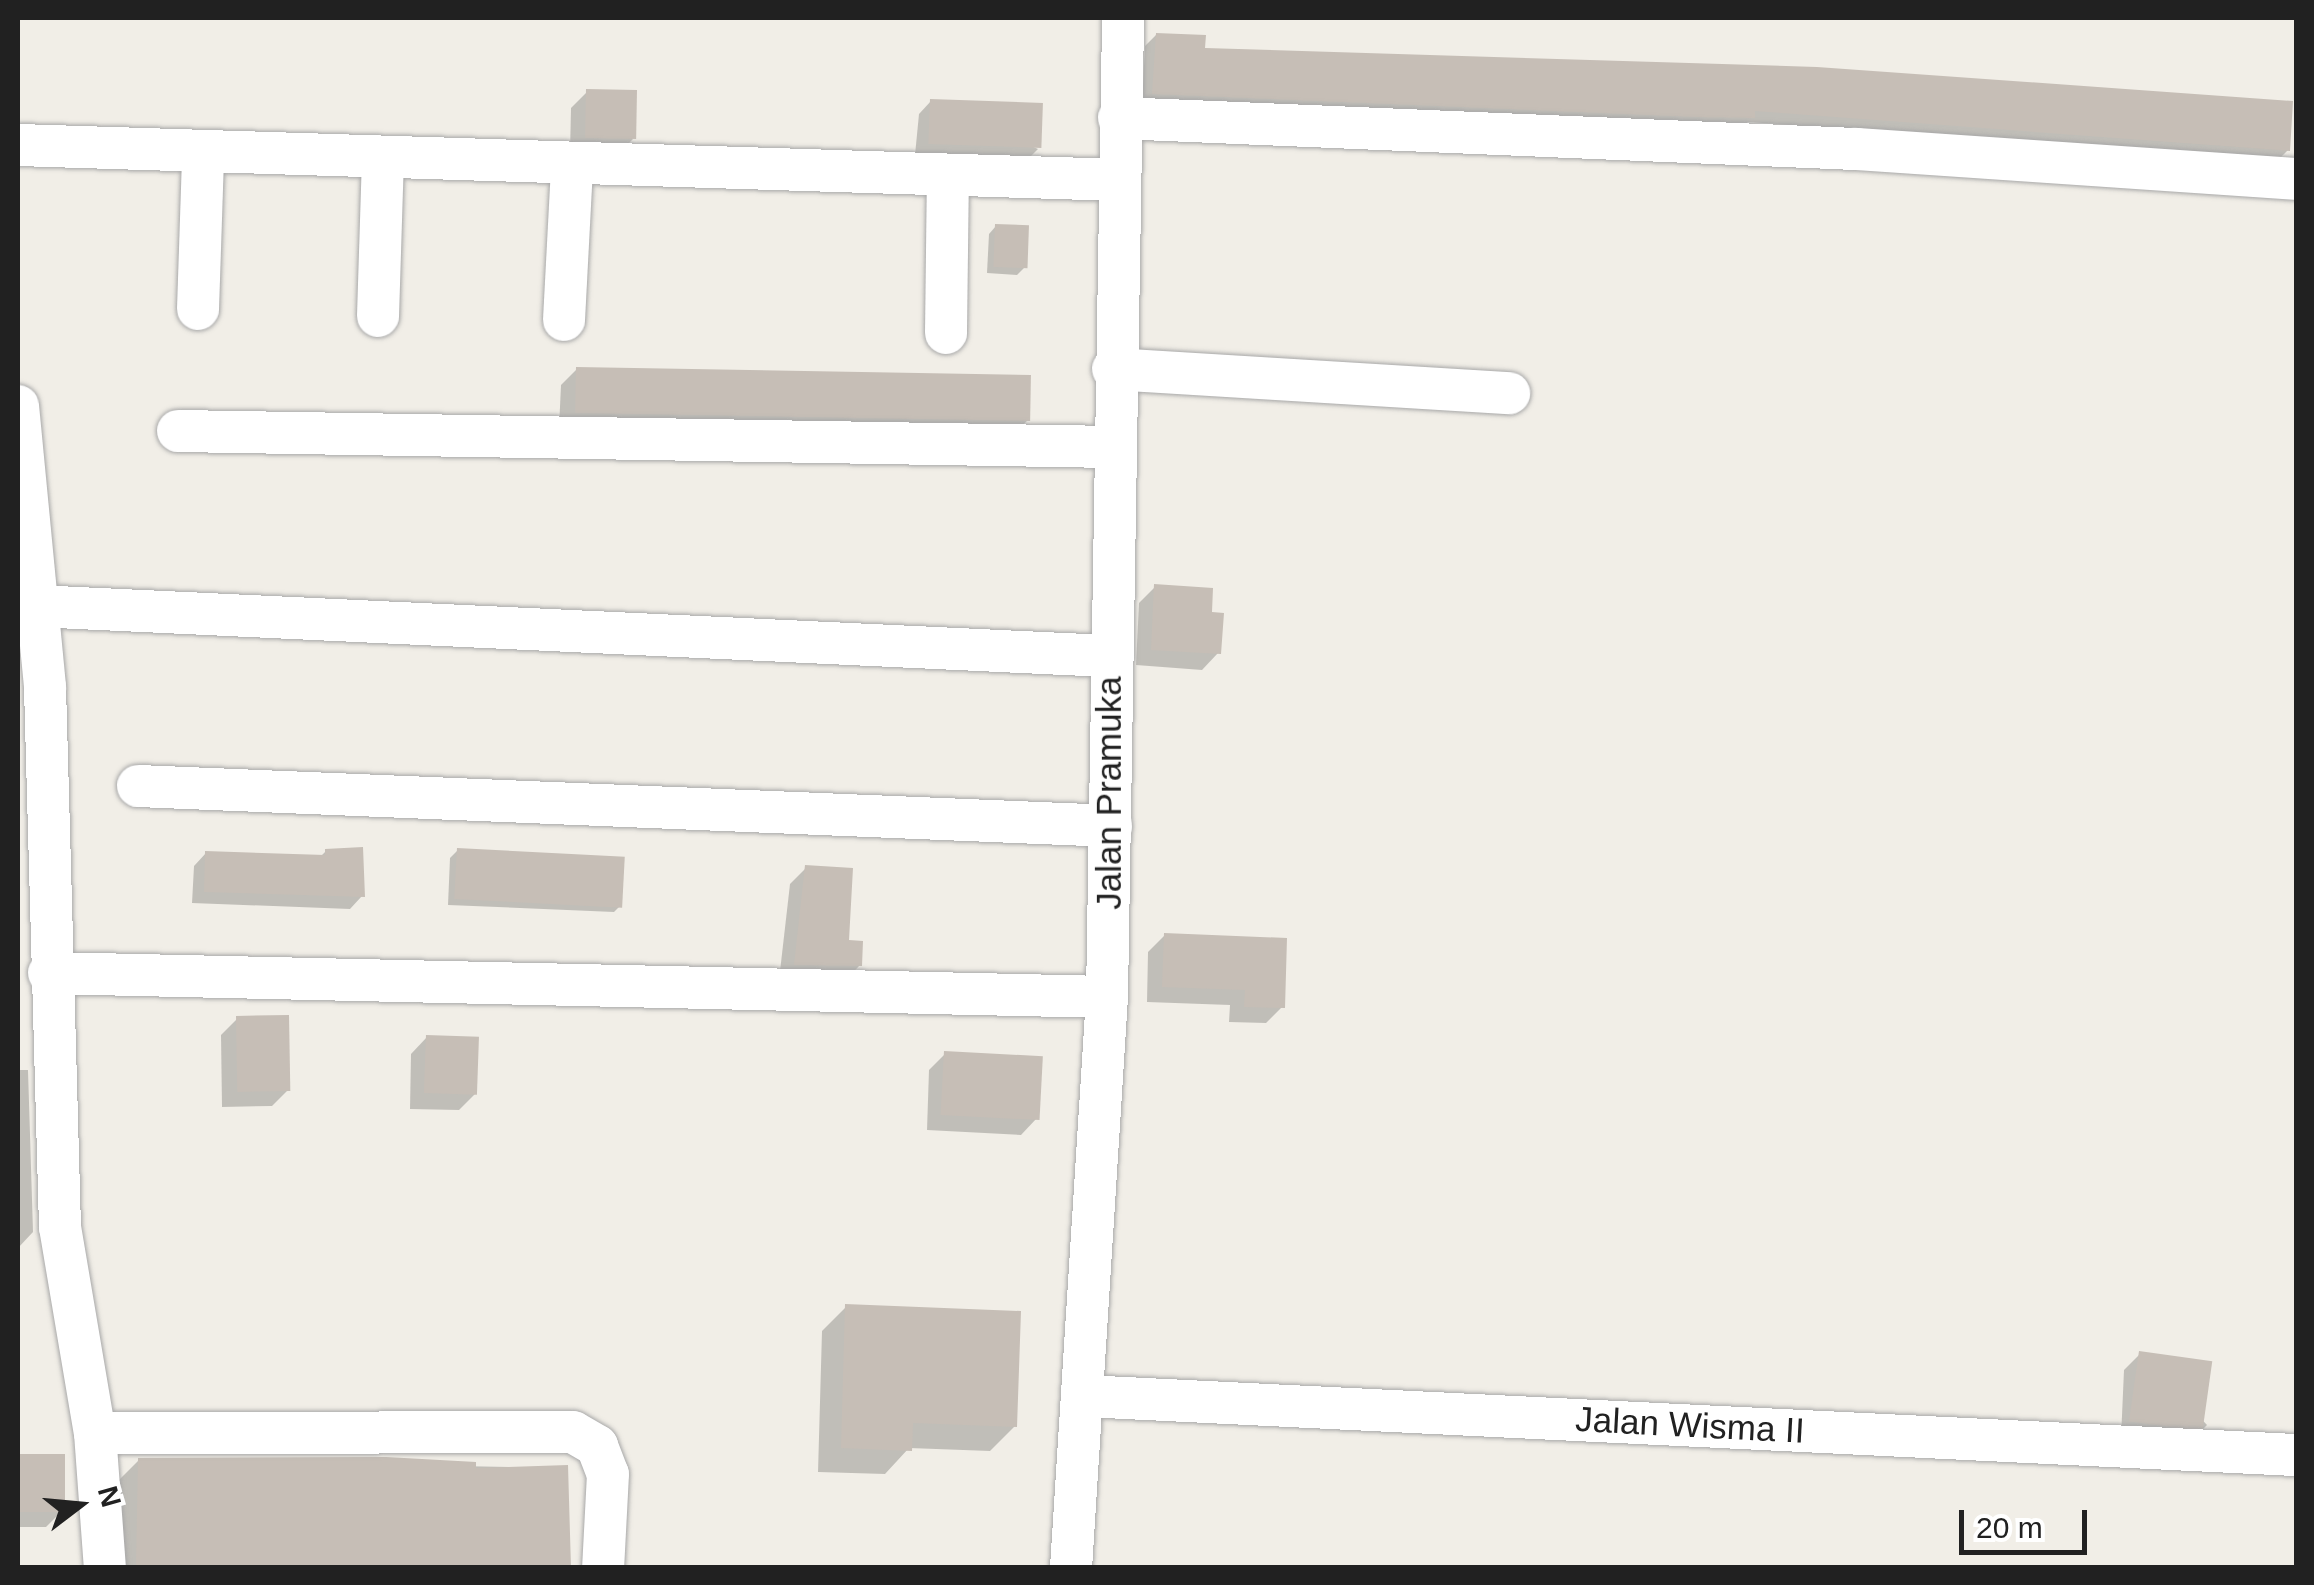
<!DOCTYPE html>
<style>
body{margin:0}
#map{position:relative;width:2314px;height:1585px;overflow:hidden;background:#f1eee7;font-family:Helvetica,sans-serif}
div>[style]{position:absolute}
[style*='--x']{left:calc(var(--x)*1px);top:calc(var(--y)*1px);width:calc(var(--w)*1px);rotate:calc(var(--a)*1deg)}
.shadow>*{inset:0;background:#0003}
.building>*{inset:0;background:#c6beb6;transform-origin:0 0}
.roads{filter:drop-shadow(0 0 2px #a8a8a8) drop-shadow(0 0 2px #a8a8a8)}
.street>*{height:42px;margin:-21px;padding:0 21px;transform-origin:21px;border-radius:21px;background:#fff}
span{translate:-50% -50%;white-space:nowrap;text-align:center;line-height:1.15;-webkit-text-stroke:8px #fff;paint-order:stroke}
.street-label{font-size:35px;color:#212121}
.frame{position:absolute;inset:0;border:20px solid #212121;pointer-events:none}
.north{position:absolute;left:30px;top:1455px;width:100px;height:100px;-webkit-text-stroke:8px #fff;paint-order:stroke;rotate:74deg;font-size:28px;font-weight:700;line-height:40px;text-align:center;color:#212121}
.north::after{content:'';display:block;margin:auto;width:35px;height:45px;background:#212121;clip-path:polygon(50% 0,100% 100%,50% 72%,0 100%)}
.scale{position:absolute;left:1959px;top:1510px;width:128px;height:45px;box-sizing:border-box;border:5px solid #212121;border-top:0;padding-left:12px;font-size:30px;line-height:35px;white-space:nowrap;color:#212121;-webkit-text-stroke:8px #fff;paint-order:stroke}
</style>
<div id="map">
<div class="shadow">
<i style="clip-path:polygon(1156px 35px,1202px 50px,2288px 150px,2277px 161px,1748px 122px,1741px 128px,1142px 105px,1145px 46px)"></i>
<i style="clip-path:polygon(587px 92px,633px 139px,617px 155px,570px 153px,571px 108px)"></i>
<i style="clip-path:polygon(931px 101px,1038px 149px,1026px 161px,915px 155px,919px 114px)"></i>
<i style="clip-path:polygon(996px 226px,1025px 267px,1017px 275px,987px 273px,989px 234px)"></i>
<i style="clip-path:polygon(577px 369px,1028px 420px,1011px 436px,559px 428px,561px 385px)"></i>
<i style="clip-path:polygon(1155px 587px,1209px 614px,1218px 653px,1202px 670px,1136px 665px,1139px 603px)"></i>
<i style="clip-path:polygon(458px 850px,622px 904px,614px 912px,448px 905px,450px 858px)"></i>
<i style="clip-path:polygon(326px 851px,362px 896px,350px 909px,192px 903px,194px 866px,206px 853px,320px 857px)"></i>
<i style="clip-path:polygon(806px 868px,860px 965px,844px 982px,779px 980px,790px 884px)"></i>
<i style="clip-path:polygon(1164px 936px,1282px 1007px,1266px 1023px,1229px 1022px,1230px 1005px,1147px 1002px,1148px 952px)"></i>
<i style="clip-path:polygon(237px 1019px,288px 1090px,272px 1106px,222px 1107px,221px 1035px)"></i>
<i style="clip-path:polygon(427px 1037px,475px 1094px,459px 1110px,410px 1109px,411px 1054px)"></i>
<i style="clip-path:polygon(945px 1054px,1037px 1118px,1021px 1135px,927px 1130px,929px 1070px)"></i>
<i style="clip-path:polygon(18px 1070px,28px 1070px,33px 1232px,18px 1248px)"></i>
<i style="clip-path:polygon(846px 1307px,1015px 1426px,990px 1451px,909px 1448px,885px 1474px,818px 1472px,822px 1331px)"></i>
<i style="clip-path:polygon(2140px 1354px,2207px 1425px,2191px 1441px,2121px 1438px,2124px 1370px)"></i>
<i style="clip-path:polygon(18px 1457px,62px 1457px,62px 1511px,46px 1527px,18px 1527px)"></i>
<i style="clip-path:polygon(139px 1460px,566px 1468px,568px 1568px,113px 1568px,114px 1485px)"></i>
</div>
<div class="building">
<i style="clip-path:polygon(1156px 33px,1206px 35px,1205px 48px,1817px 67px,2293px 101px,2290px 151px,1755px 111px,1755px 118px,1694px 117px,1152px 94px)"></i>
<i style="left:586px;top:89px;width:51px;height:49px;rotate:1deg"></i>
<i style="left:930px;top:99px;width:113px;height:45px;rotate:2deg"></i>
<i style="left:995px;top:224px;width:34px;height:43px;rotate:2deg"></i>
<i style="left:576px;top:367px;width:455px;height:46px;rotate:1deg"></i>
<i style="clip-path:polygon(1154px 584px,1213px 588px,1212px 612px,1224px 613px,1221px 654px,1151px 650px)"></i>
<i style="clip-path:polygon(363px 847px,365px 897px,204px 892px,205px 851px,325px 855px,325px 849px)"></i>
<i style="left:457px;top:848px;width:168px;height:51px;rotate:3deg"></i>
<i style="clip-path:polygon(805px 865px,853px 868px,849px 940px,863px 941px,862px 966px,794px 965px)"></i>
<i style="clip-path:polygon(1164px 933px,1287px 938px,1285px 1008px,1244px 1007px,1245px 990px,1162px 987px)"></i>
<i style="left:289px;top:1015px;width:76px;height:53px;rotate:89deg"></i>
<i style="left:426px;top:1035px;width:53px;height:58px;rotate:2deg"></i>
<i style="left:944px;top:1051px;width:99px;height:64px;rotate:3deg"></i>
<i style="clip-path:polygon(845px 1304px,1021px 1311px,1017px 1427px,913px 1423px,912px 1451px,841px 1448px)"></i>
<i style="left:2139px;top:1351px;width:74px;height:71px;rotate:8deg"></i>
<i style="left:65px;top:1454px;width:58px;height:47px;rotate:90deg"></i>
<i style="clip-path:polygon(386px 1457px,476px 1462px,476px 1468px,568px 1465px,571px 1568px,136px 1568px,138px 1458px)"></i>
</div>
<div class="roads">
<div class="street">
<i style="--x:1119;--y:118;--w:738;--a:2.41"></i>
<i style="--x:1856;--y:149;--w:441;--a:3.9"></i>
<i style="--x:18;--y:145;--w:1100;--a:1.82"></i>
<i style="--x:198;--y:309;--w:154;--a:-88.1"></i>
<i style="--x:378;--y:316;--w:157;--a:-88.2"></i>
<i style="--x:564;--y:320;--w:155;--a:-87"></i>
<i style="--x:946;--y:333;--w:158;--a:-89.3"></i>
<i style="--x:1113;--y:369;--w:397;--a:3.5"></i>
<i style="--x:18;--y:406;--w:282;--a:84.5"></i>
<i style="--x:45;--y:687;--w:540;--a:88.41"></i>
<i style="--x:60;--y:1227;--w:209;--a:80.4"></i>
<i style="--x:95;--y:1433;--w:135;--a:85.8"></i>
<i style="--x:178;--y:431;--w:934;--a:0.98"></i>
<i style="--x:35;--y:606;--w:1075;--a:2.67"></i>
<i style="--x:138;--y:786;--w:974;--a:2.35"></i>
<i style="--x:49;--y:973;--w:1058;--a:1.3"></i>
<i style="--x:1084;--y:1396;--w:1213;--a:2.79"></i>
<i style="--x:95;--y:1433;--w:478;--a:-0.1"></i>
<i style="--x:573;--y:1432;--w:28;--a:30"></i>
<i style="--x:597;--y:1446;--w:30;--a:69"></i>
<i style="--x:608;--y:1474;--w:94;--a:93"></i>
<i style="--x:1071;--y:1568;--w:572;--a:-86.39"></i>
<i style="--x:1107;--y:997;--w:979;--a:-89.06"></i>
</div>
</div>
<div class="street-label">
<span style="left:1109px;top:793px;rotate:-90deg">Jalan Pramuka</span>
<span style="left:1690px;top:1425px;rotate:3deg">Jalan Wisma II</span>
</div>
<div class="frame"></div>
<div class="north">N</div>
<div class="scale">20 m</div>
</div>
